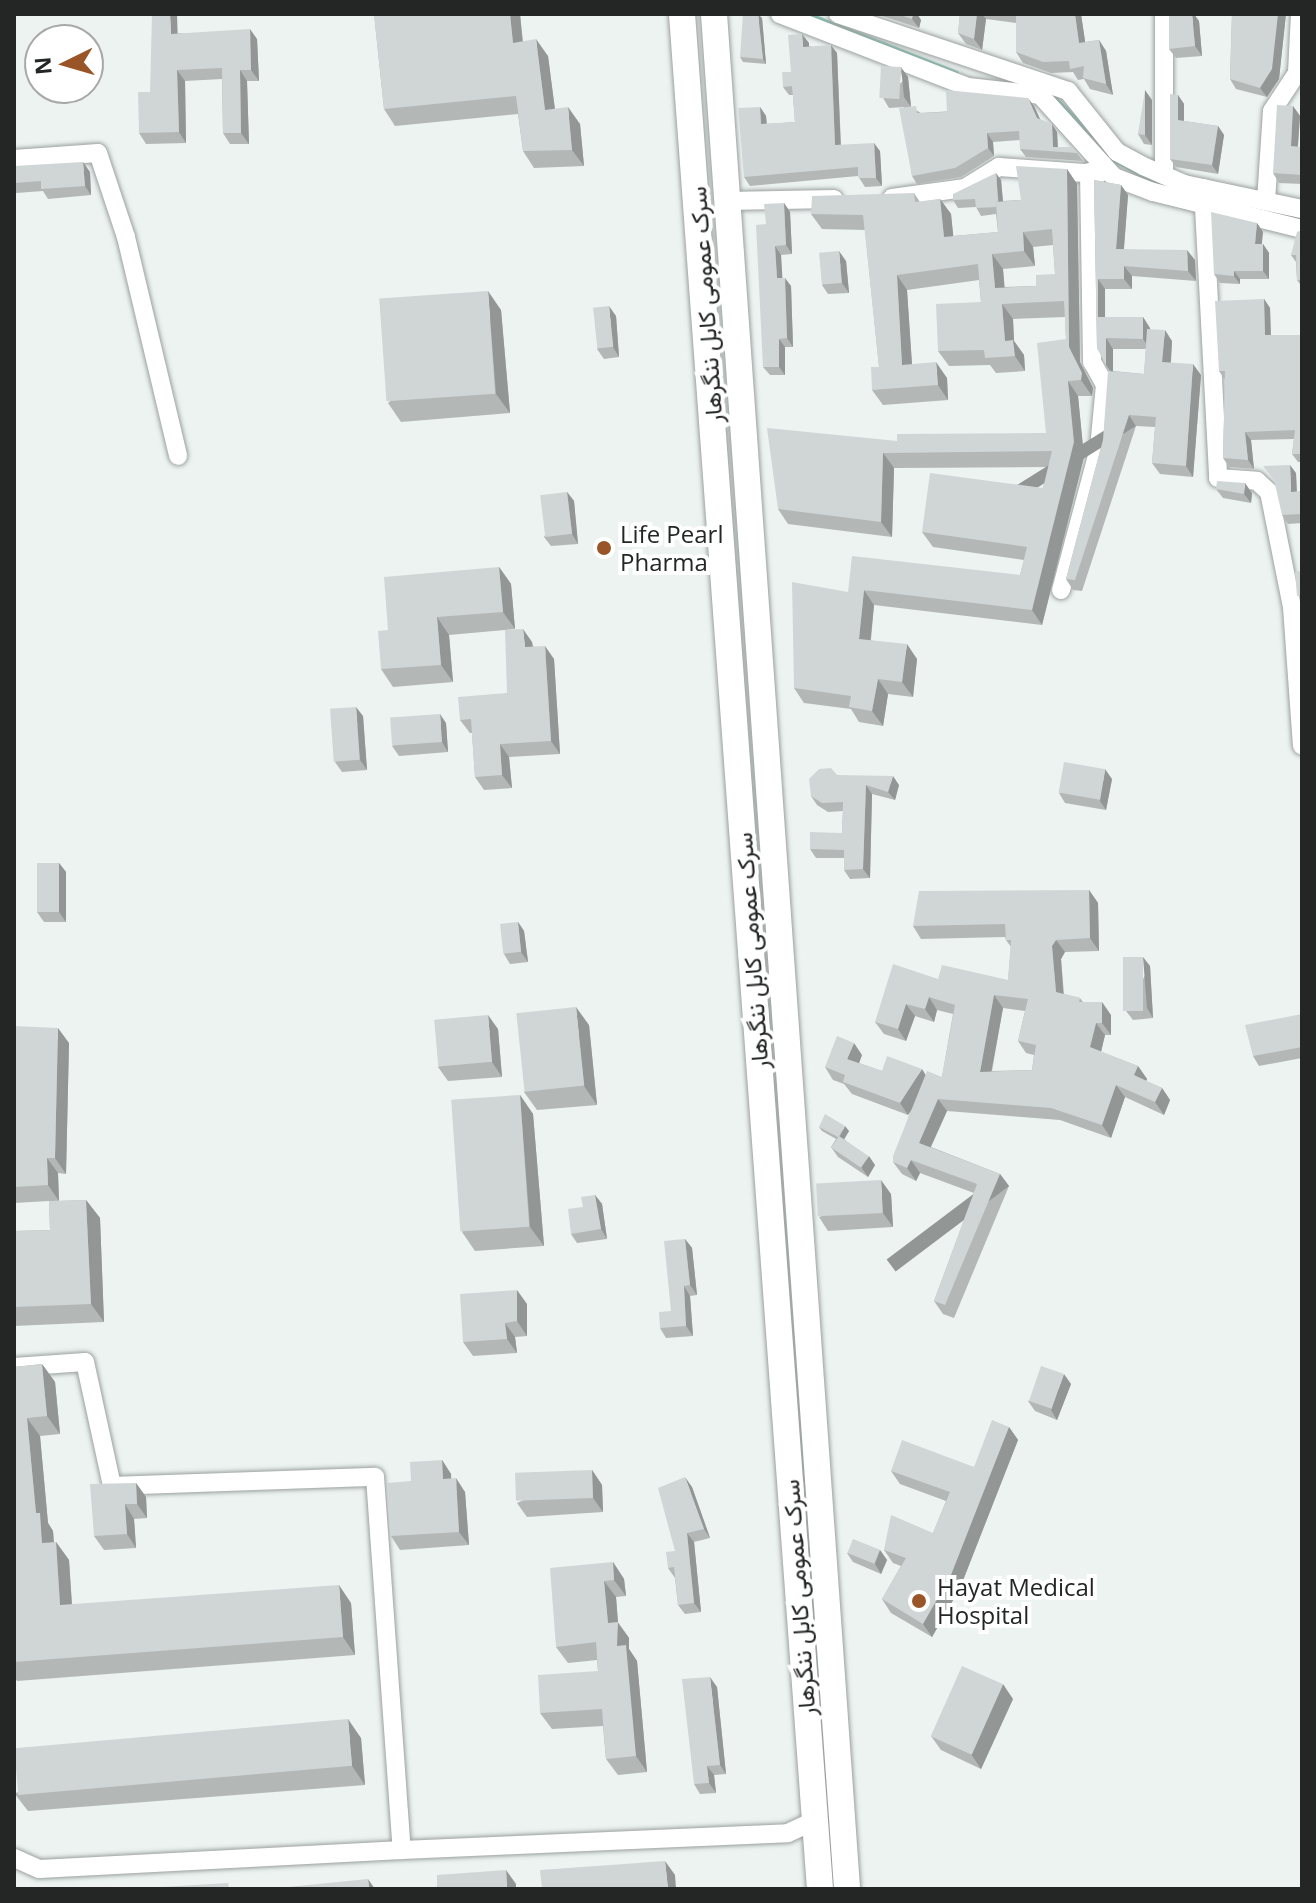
<!DOCTYPE html>
<meta charset="utf-8">
<style>
body{margin:0}
#map{position:relative;width:1316px;height:1903px;overflow:hidden;background:#ecf3f1;font-family:"Open Sans",Vazirmatn,sans-serif}
div>[style]{position:absolute}
[style*='--x']{left:calc(var(--x)*1px);top:calc(var(--y)*1px);width:calc(var(--w)*1px);rotate:calc(var(--a)*1deg)}
.stream>*{height:5px;margin:-2.5px;padding:0 2.5px;transform-origin:2.5px;border-radius:2.5px;background:#71d3bf}
.roads{filter:drop-shadow(0 0 2px #9ba19f) drop-shadow(0 0 2px #9ba19f)}
.minor>*{height:18px;margin:-9px;padding:0 9px;transform-origin:9px;border-radius:9px;background:#fff}
.highway>*{height:26px;margin:-13px;padding:0 13px;transform-origin:13px;border-radius:13px;background:#fff}
.wall>*{inset:0;background:#b3b8b7}
.shaded-wall>*{inset:0;background:#929695;transform-origin:0 0}
.building>*{inset:0;background:#d0d6d5;transform-origin:0 0}
.dots>*{width:22px;height:22px;translate:-50% -50%;box-sizing:border-box;border:4px solid #fff;border-radius:50%}
span{translate:-50% -50%;white-space:nowrap;text-align:center;line-height:1.15;-webkit-text-stroke:8px #fff;paint-order:stroke}
.street-label{font-size:24px;color:#232625}
.poi-label{font-size:24px;color:#232625}
.left{translate:0 -50%;text-align:left}
.frame{position:absolute;inset:0;border:16px solid #232625;pointer-events:none}
.north{position:absolute;left:24px;top:24px;width:80px;height:80px;box-sizing:border-box;background:#fff;border:2px solid #a7a8a8;border-radius:50%;rotate:265deg;font-size:22px;font-weight:700;line-height:32px;text-align:center;color:#232625}
.north::after{content:'';display:block;margin:auto;width:28px;height:36px;background:#995527;clip-path:polygon(50% 0,100% 100%,50% 72%,0 100%)}
</style>
<div id="map">
<div class="stream">
<i style="--x:807;--y:14;--w:160;--a:21.6"></i>
<i style="--x:1054;--y:98;--w:53;--a:44.2"></i>
<i style="--x:1112;--y:158;--w:57;--a:29.2"></i>
</div>
<div class="roads">
<div class="minor">
<i style="--x:780;--y:14;--w:202;--a:21.2"></i>
<i style="--x:968;--y:87;--w:72;--a:6.3"></i>
<i style="--x:1040;--y:95;--w:110;--a:47.9"></i>
<i style="--x:1114;--y:177;--w:42;--a:21"></i>
<i style="--x:1153;--y:192;--w:154;--a:13.9"></i>
<i style="--x:838;--y:14;--w:243;--a:18.5"></i>
<i style="--x:1068;--y:91;--w:78;--a:51.2"></i>
<i style="--x:1117;--y:152;--w:30;--a:28"></i>
<i style="--x:1143;--y:166;--w:45;--a:23.7"></i>
<i style="--x:1184;--y:184;--w:121;--a:12"></i>
<i style="--x:1164;--y:14;--w:161;--a:90"></i>
<i style="--x:14;--y:159;--w:84;--a:-4.1"></i>
<i style="--x:98;--y:153;--w:89;--a:71.6"></i>
<i style="--x:126;--y:237;--w:225;--a:76.6"></i>
<i style="--x:1203;--y:188;--w:290;--a:87"></i>
<i style="--x:1218;--y:478;--w:39;--a:4"></i>
<i style="--x:1257;--y:481;--w:16;--a:43"></i>
<i style="--x:1269;--y:492;--w:117;--a:78.7"></i>
<i style="--x:1292;--y:607;--w:139;--a:85.9"></i>
<i style="--x:892;--y:198;--w:74;--a:-7.8"></i>
<i style="--x:965;--y:188;--w:40;--a:-32"></i>
<i style="--x:999;--y:167;--w:100;--a:4"></i>
<i style="--x:725;--y:201;--w:109;--a:-1.1"></i>
<i style="--x:1266;--y:201;--w:90;--a:-86.2"></i>
<i style="--x:1272;--y:111;--w:45;--a:-56.7"></i>
<i style="--x:1297;--y:73;--w:59;--a:-87.1"></i>
<i style="--x:1061;--y:590;--w:147;--a:-75"></i>
<i style="--x:1099;--y:448;--w:63;--a:-84.6"></i>
<i style="--x:1105;--y:385;--w:26;--a:-119"></i>
<i style="--x:1092;--y:362;--w:190;--a:-90.9"></i>
<i style="--x:14;--y:1367;--w:71;--a:-4"></i>
<i style="--x:85;--y:1362;--w:127;--a:77.7"></i>
<i style="--x:112;--y:1486;--w:263;--a:-2"></i>
<i style="--x:375;--y:1477;--w:374;--a:85.9"></i>
<i style="--x:402;--y:1850;--w:363;--a:177"></i>
<i style="--x:39;--y:1869;--w:27;--a:-156"></i>
<i style="--x:402;--y:1850;--w:386;--a:-2.5"></i>
<i style="--x:788;--y:1833;--w:29;--a:-25"></i>
</div>
<div class="highway">
<i style="--x:682;--y:14;--w:1880;--a:85.79"></i>
<i style="--x:714;--y:14;--w:1880;--a:85.94"></i>
</div>
</div>
<div class="wall">
<i style="clip-path:polygon(374px 14px,520px 14px,523px 41px,548px 56px,555px 109px,580px 124px,584px 166px,534px 168px,523px 151px,518px 114px,395px 126px,384px 109px)"></i>
<i style="clip-path:polygon(876px 14px,917px 14px,921px 20px,919px 28px)"></i>
<i style="clip-path:polygon(960px 14px,1081px 14px,1085px 42px,1099px 40px,1106px 51px,1113px 95px,1090px 89px,1084px 79px,1078px 80px,1073px 72px,1051px 73px,1023px 63px,1016px 52px,1016px 23px,986px 19px,982px 50px,966px 44px,958px 33px)"></i>
<i style="clip-path:polygon(1232px 14px,1286px 14px,1279px 79px,1267px 97px,1236px 89px,1230px 79px)"></i>
<i style="clip-path:polygon(762px 18px,766px 64px,743px 62px,740px 57px)"></i>
<i style="clip-path:polygon(1199px 21px,1202px 56px,1176px 58px,1169px 49px)"></i>
<i style="clip-path:polygon(178px 33px,257px 39px,259px 81px,247px 81px,249px 144px,230px 144px,223px 133px,222px 79px,185px 81px,186px 143px,146px 144px,139px 133px,150px 92px)"></i>
<i style="clip-path:polygon(809px 43px,809px 46px,837px 53px,841px 145px,880px 151px,882px 186px,865px 187px,858px 176px,750px 186px,744px 177px,760px 107px,766px 116px,767px 124px,795px 122px,793px 95px,789px 95px,783px 87px)"></i>
<i style="clip-path:polygon(908px 77px,911px 107px,921px 113px,1034px 106px,1040px 119px,1057px 132px,1058px 147px,1077px 153px,1083px 161px,1026px 157px,1020px 149px,1020px 140px,993px 142px,994px 156px,961px 177px,917px 184px,912px 176px,904px 107px,889px 108px,883px 98px)"></i>
<i style="clip-path:polygon(1178px 95px,1184px 104px,1184px 121px,1218px 126px,1224px 135px,1218px 174px,1176px 167px,1170px 159px)"></i>
<i style="clip-path:polygon(1152px 100px,1152px 145px,1144px 144px,1138px 134px)"></i>
<i style="clip-path:polygon(1293px 106px,1300px 116px,1298px 147px,1302px 147px,1302px 184px,1279px 183px,1273px 173px)"></i>
<i style="clip-path:polygon(14px 166px,90px 172px,91px 195px,48px 199px,43px 191px,16px 193px,14px 191px)"></i>
<i style="clip-path:polygon(evenodd,1067px 169px,1077px 184px,1080px 362px,1093px 388px,1092px 396px,1078px 396px,1084px 457px,1042px 625px,874px 605px,871px 640px,917px 659px,913px 697px,888px 694px,883px 726px,859px 722px,851px 709px,804px 703px,794px 688px,848px 592px,1020px 575px,1024px 560px,933px 547px,922px 532px,1043px 488px,1048px 467px,894px 468px,892px 537px,788px 524px,778px 509px,897px 441px,1046px 433px,1066px 339px,1065px 317px,1013px 319px,1014px 341px,1024px 355px,1025px 371px,996px 373px,990px 365px,949px 366px,938px 351px,981px 302px,979px 280px,907px 290px,912px 364px,947px 378px,948px 400px,883px 405px,872px 390px,879px 367px,865px 230px,822px 229px,811px 214px,914px 193px,920px 202px,940px 199px,951px 214px,953px 236px,998px 232px,996px 214px,981px 216px,976px 207px,958px 208px,953px 200px,1001px 180px,1003px 201px,1021px 200px,1067px 169px,1053px 245px,1055px 274px,1036px 286px,1004px 287px,1003px 269px,1035px 266px,1033px 247px,1053px 245px)"></i>
<i style="clip-path:polygon(evenodd,1094px 180px,1121px 185px,1128px 195px,1124px 249px,1195px 260px,1196px 281px,1132px 276px,1132px 289px,1105px 289px,1105px 317px,1143px 317px,1150px 329px,1172px 341px,1171px 363px,1201px 375px,1193px 477px,1160px 474px,1152px 463px,1155px 427px,1136px 426px,1082px 591px,1073px 590px,1066px 579px,1103px 440px,1110px 371px,1097px 348px,1094px 180px,1113px 349px,1146px 349px,1144px 374px,1113px 371px,1113px 349px)"></i>
<i style="clip-path:polygon(784px 203px,790px 212px,792px 254px,781px 255px,782px 278px,791px 286px,793px 347px,785px 347px,785px 375px,770px 375px,763px 367px,766px 224px)"></i>
<i style="clip-path:polygon(1257px 223px,1263px 232px,1261px 244px,1263px 244px,1269px 253px,1269px 279px,1240px 279px,1240px 284px,1220px 283px,1214px 274px)"></i>
<i style="clip-path:polygon(1302px 230px,1302px 287px,1297px 280px,1296px 262px,1291px 255px)"></i>
<i style="clip-path:polygon(846px 261px,849px 293px,828px 294px,822px 285px)"></i>
<i style="clip-path:polygon(1264px 299px,1270px 308px,1271px 335px,1300px 335px,1302px 338px,1302px 462px,1298px 462px,1292px 454px,1294px 439px,1251px 440px,1254px 469px,1229px 467px,1223px 458px,1225px 380px,1219px 371px)"></i>
<i style="clip-path:polygon(501px 310px,510px 413px,401px 422px,388px 403px)"></i>
<i style="clip-path:polygon(616px 316px,619px 357px,604px 359px,597px 349px)"></i>
<i style="clip-path:polygon(1296px 473px,1297px 492px,1302px 491px,1302px 523px,1288px 524px,1282px 515px)"></i>
<i style="clip-path:polygon(1216px 489px,1252px 493px,1251px 503px,1223px 498px)"></i>
<i style="clip-path:polygon(567px 492px,574px 501px,578px 544px,551px 546px,544px 537px)"></i>
<i style="clip-path:polygon(499px 567px,511px 584px,515px 629px,449px 635px,453px 682px,393px 687px,381px 669px,388px 630px)"></i>
<i style="clip-path:polygon(532px 642px,533px 646px,554px 659px,560px 754px,509px 757px,512px 788px,484px 790px,475px 777px,472px 733px,470px 733px,460px 720px,507px 693px)"></i>
<i style="clip-path:polygon(363px 716px,367px 770px,342px 772px,335px 762px)"></i>
<i style="clip-path:polygon(446px 723px,448px 752px,399px 756px,392px 746px)"></i>
<i style="clip-path:polygon(837px 775px,899px 785px,895px 800px,872px 794px,870px 878px,850px 879px,844px 870px,844px 858px,816px 858px,810px 849px,842px 833px,843px 811px,828px 812px,817px 805px,811px 796px)"></i>
<i style="clip-path:polygon(1112px 779px,1106px 810px,1065px 803px,1059px 793px)"></i>
<i style="clip-path:polygon(59px 863px,66px 872px,66px 922px,44px 922px,37px 912px)"></i>
<i style="clip-path:polygon(evenodd,1089px 890px,1098px 903px,1099px 951px,1065px 952px,1061px 959px,1064px 994px,1080px 998px,1083px 1002px,1111px 1015px,1111px 1035px,1105px 1035px,1101px 1052px,1138px 1066px,1147px 1079px,1146px 1081px,1162px 1088px,1170px 1100px,1164px 1115px,1125px 1097px,1111px 1138px,1060px 1120px,947px 1111px,931px 1147px,1000px 1174px,1009px 1186px,954px 1318px,943px 1314px,934px 1301px,974px 1193px,920px 1173px,916px 1181px,902px 1174px,893px 1162px,911px 1110px,908px 1115px,852px 1094px,844px 1084px,833px 1080px,825px 1067px,862px 1055px,859px 1063px,882px 1071px,942px 1077px,953px 1014px,937px 1010px,934px 1022px,915px 1016px,906px 1041px,884px 1034px,875px 1022px,938px 979px,1008px 980px,1011px 947px,1006px 940px,1005px 937px,921px 939px,913px 926px,1089px 890px,1003px 1008px,1025px 1011px,1018px 1041px,1026px 1053px,1034px 1055px,1032px 1070px,992px 1071px,1003px 1008px)"></i>
<i style="clip-path:polygon(518px 922px,524px 931px,528px 962px,510px 964px,504px 954px)"></i>
<i style="clip-path:polygon(1150px 966px,1153px 1018px,1133px 1020px,1126px 1011px)"></i>
<i style="clip-path:polygon(1302px 1014px,1302px 1058px,1259px 1066px,1253px 1056px)"></i>
<i style="clip-path:polygon(589px 1025px,597px 1105px,537px 1110px,524px 1092px)"></i>
<i style="clip-path:polygon(14px 1026px,69px 1043px,66px 1174px,58px 1173px,59px 1201px,86px 1200px,100px 1218px,104px 1322px,14px 1326px,14px 1231px,50px 1230px,49px 1201px,14px 1203px)"></i>
<i style="clip-path:polygon(498px 1029px,502px 1077px,448px 1081px,438px 1067px)"></i>
<i style="clip-path:polygon(520px 1095px,533px 1114px,544px 1246px,475px 1251px,462px 1232px)"></i>
<i style="clip-path:polygon(819px 1127px,849px 1131px,844px 1139px,875px 1165px,868px 1177px,838px 1157px,831px 1147px,836px 1139px,822px 1131px)"></i>
<i style="clip-path:polygon(891px 1194px,893px 1227px,828px 1231px,819px 1217px)"></i>
<i style="clip-path:polygon(595px 1195px,602px 1204px,607px 1239px,577px 1243px,571px 1234px,583px 1207px)"></i>
<i style="clip-path:polygon(685px 1239px,692px 1248px,697px 1295px,690px 1296px,693px 1336px,666px 1338px,660px 1328px,671px 1311px)"></i>
<i style="clip-path:polygon(527px 1304px,527px 1336px,515px 1337px,517px 1353px,473px 1356px,463px 1342px)"></i>
<i style="clip-path:polygon(42px 1364px,55px 1382px,60px 1434px,40px 1436px,48px 1523px,53px 1531px,54px 1542px,56px 1542px,69px 1560px,72px 1604px,351px 1603px,355px 1655px,17px 1681px,14px 1676px,14px 1367px)"></i>
<i style="clip-path:polygon(1071px 1384px,1057px 1420px,1035px 1411px,1028px 1401px)"></i>
<i style="clip-path:polygon(1009px 1427px,1018px 1440px,960px 1588px,932px 1637px,891px 1613px,882px 1599px,901px 1566px,893px 1563px,884px 1550px,933px 1533px,946px 1501px,900px 1484px,891px 1471px,974px 1467px)"></i>
<i style="clip-path:polygon(442px 1460px,451px 1474px,451px 1479px,465px 1492px,469px 1545px,400px 1550px,391px 1536px,411px 1481px)"></i>
<i style="clip-path:polygon(592px 1470px,602px 1485px,603px 1512px,527px 1517px,517px 1503px)"></i>
<i style="clip-path:polygon(136px 1483px,146px 1497px,147px 1518px,134px 1519px,136px 1548px,104px 1550px,94px 1536px)"></i>
<i style="clip-path:polygon(692px 1487px,710px 1538px,694px 1542px,701px 1612px,685px 1614px,678px 1605px,675px 1578px,668px 1568px,675px 1551px)"></i>
<i style="clip-path:polygon(880px 1550px,887px 1560px,881px 1574px,853px 1562px,847px 1553px)"></i>
<i style="clip-path:polygon(613px 1562px,624px 1579px,626px 1596px,616px 1597px,618px 1622px,629px 1638px,629px 1649px,637px 1661px,647px 1772px,618px 1775px,606px 1759px,603px 1726px,552px 1729px,540px 1713px,598px 1671px,597px 1660px,568px 1663px,556px 1647px)"></i>
<i style="clip-path:polygon(717px 1687px,726px 1774px,714px 1775px,716px 1793px,700px 1794px,694px 1784px)"></i>
<i style="clip-path:polygon(1013px 1699px,981px 1769px,941px 1750px,931px 1736px)"></i>
<i style="clip-path:polygon(361px 1738px,365px 1785px,28px 1811px,14px 1793px)"></i>
</div>
<div class="shaded-wall">
<i style="clip-path:polygon(170px 14px,177px 14px,178px 45px,171px 34px)"></i>
<i style="clip-path:polygon(510px 14px,520px 14px,524px 59px,513px 43px)"></i>
<i style="clip-path:polygon(758px 14px,762px 18px,766px 64px,763px 59px)"></i>
<i style="clip-path:polygon(913px 14px,917px 14px,921px 20px,919px 28px,912px 19px)"></i>
<i style="clip-path:polygon(977px 14px,982px 14px,986px 19px,982px 50px,974px 39px)"></i>
<i style="clip-path:polygon(1075px 14px,1081px 14px,1087px 54px,1079px 43px)"></i>
<i style="clip-path:polygon(1192px 14px,1194px 14px,1199px 21px,1202px 56px,1195px 46px)"></i>
<i style="clip-path:polygon(1278px 14px,1286px 14px,1279px 79px,1267px 97px,1260px 88px)"></i>
<i style="clip-path:polygon(250px 29px,257px 39px,259px 81px,251px 70px)"></i>
<i style="clip-path:polygon(802px 34px,809px 43px,809px 55px,803px 47px)"></i>
<i style="clip-path:polygon(536px 39px,548px 56px,557px 126px,545px 110px)"></i>
<i style="clip-path:polygon(1099px 40px,1106px 51px,1113px 95px,1106px 84px)"></i>
<i style="clip-path:polygon(831px 45px,837px 53px,841px 154px,835px 145px)"></i>
<i style="clip-path:polygon(901px 67px,908px 77px,911px 107px,904px 97px)"></i>
<i style="clip-path:polygon(177px 70px,185px 81px,186px 143px,179px 132px)"></i>
<i style="clip-path:polygon(240px 70px,247px 81px,249px 144px,241px 133px)"></i>
<i style="clip-path:polygon(1145px 90px,1152px 100px,1152px 145px,1145px 135px)"></i>
<i style="clip-path:polygon(1178px 95px,1184px 104px,1184px 129px,1178px 120px)"></i>
<i style="clip-path:polygon(1028px 98px,1034px 106px,1043px 126px,1037px 118px)"></i>
<i style="clip-path:polygon(1293px 106px,1300px 116px,1297px 156px,1291px 146px)"></i>
<i style="clip-path:polygon(568px 107px,580px 124px,584px 166px,572px 150px)"></i>
<i style="clip-path:polygon(760px 107px,766px 116px,767px 133px,761px 124px)"></i>
<i style="clip-path:polygon(1052px 124px,1057px 132px,1058px 151px,1053px 147px)"></i>
<i style="clip-path:polygon(1218px 126px,1224px 135px,1218px 174px,1212px 165px)"></i>
<i style="clip-path:polygon(987px 133px,993px 142px,994px 156px,988px 148px)"></i>
<i style="clip-path:polygon(874px 143px,880px 151px,882px 186px,876px 178px)"></i>
<i style="clip-path:polygon(83px 162px,90px 172px,91px 195px,85px 186px)"></i>
<i style="clip-path:polygon(1067px 169px,1077px 184px,1080px 362px,1093px 388px,1092px 396px,1081px 380px,1069px 347px)"></i>
<i style="clip-path:polygon(996px 173px,1001px 180px,1004px 214px,999px 206px)"></i>
<i style="clip-path:polygon(1121px 185px,1128px 195px,1123px 259px,1116px 249px)"></i>
<i style="clip-path:polygon(940px 199px,951px 214px,955px 252px,944px 237px)"></i>
<i style="clip-path:polygon(784px 203px,790px 212px,792px 254px,786px 245px)"></i>
<i style="clip-path:polygon(1257px 223px,1263px 232px,1261px 253px,1255px 244px)"></i>
<i style="clip-path:polygon(1023px 232px,1033px 247px,1035px 266px,1024px 251px)"></i>
<i style="clip-path:polygon(1263px 244px,1269px 253px,1269px 279px,1263px 271px)"></i>
<i style="clip-path:polygon(775px 246px,781px 255px,783px 287px,777px 278px)"></i>
<i style="clip-path:polygon(1187px 250px,1195px 260px,1196px 281px,1188px 271px)"></i>
<i style="clip-path:polygon(839px 251px,846px 261px,849px 293px,842px 283px)"></i>
<i style="clip-path:polygon(992px 254px,1003px 269px,1006px 303px,995px 288px)"></i>
<i style="clip-path:polygon(1124px 266px,1132px 276px,1132px 289px,1124px 279px)"></i>
<i style="clip-path:polygon(1234px 271px,1240px 279px,1240px 284px,1234px 276px)"></i>
<i style="clip-path:polygon(897px 275px,907px 290px,913px 380px,902px 365px)"></i>
<i style="clip-path:polygon(785px 278px,791px 286px,793px 347px,787px 338px)"></i>
<i style="clip-path:polygon(1098px 279px,1105px 289px,1105px 327px,1098px 317px)"></i>
<i style="clip-path:polygon(488px 291px,501px 310px,510px 413px,496px 394px)"></i>
<i style="clip-path:polygon(1264px 299px,1270px 308px,1271px 343px,1265px 335px)"></i>
<i style="clip-path:polygon(1002px 304px,1013px 319px,1014px 341px,1024px 355px,1025px 371px,1005px 341px)"></i>
<i style="clip-path:polygon(609px 306px,616px 316px,619px 357px,613px 347px)"></i>
<i style="clip-path:polygon(1143px 317px,1150px 328px,1150px 349px,1143px 339px)"></i>
<i style="clip-path:polygon(1165px 330px,1172px 341px,1170px 373px,1162px 362px)"></i>
<i style="left:1300px;top:335px;width:4px;height:44px;rotate:56deg"></i>
<i style="clip-path:polygon(1106px 338px,1113px 349px,1113px 375px,1106px 365px)"></i>
<i style="clip-path:polygon(779px 339px,785px 347px,785px 375px,779px 367px)"></i>
<i style="clip-path:polygon(936px 362px,947px 378px,948px 400px,938px 385px)"></i>
<i style="clip-path:polygon(1193px 364px,1201px 375px,1193px 477px,1186px 466px)"></i>
<i style="clip-path:polygon(1068px 381px,1078px 396px,1084px 457px,1042px 625px,1032px 610px)"></i>
<i style="left:1129px;top:415px;width:13px;height:174px;rotate:58deg"></i>
<i style="clip-path:polygon(1245px 432px,1251px 440px,1254px 469px,1248px 460px)"></i>
<i style="clip-path:polygon(883px 453px,894px 468px,892px 537px,881px 522px)"></i>
<i style="clip-path:polygon(1290px 465px,1296px 473px,1297px 501px,1291px 492px)"></i>
<i style="clip-path:polygon(1245px 483px,1252px 493px,1251px 503px,1244px 494px)"></i>
<i style="clip-path:polygon(567px 492px,574px 501px,578px 544px,572px 534px)"></i>
<i style="clip-path:polygon(499px 567px,511px 584px,515px 629px,503px 612px)"></i>
<i style="clip-path:polygon(864px 590px,874px 605px,869px 654px,859px 639px)"></i>
<i style="clip-path:polygon(437px 617px,449px 635px,453px 682px,441px 665px)"></i>
<i style="clip-path:polygon(523px 629px,532px 642px,534px 660px,525px 647px)"></i>
<i style="clip-path:polygon(907px 644px,917px 659px,913px 697px,902px 682px)"></i>
<i style="clip-path:polygon(545px 646px,554px 659px,560px 754px,551px 741px)"></i>
<i style="clip-path:polygon(878px 679px,888px 694px,883px 726px,872px 711px)"></i>
<i style="clip-path:polygon(356px 707px,363px 716px,367px 770px,360px 760px)"></i>
<i style="clip-path:polygon(440px 714px,446px 723px,448px 752px,442px 742px)"></i>
<i style="clip-path:polygon(500px 744px,509px 757px,512px 788px,502px 775px)"></i>
<i style="clip-path:polygon(1105px 769px,1112px 779px,1106px 810px,1100px 801px)"></i>
<i style="clip-path:polygon(893px 776px,899px 785px,895px 800px,888px 792px)"></i>
<i style="clip-path:polygon(866px 785px,872px 794px,870px 878px,863px 869px)"></i>
<i style="clip-path:polygon(59px 863px,66px 872px,66px 922px,59px 912px)"></i>
<i style="clip-path:polygon(1089px 890px,1098px 903px,1099px 951px,1090px 938px)"></i>
<i style="clip-path:polygon(518px 922px,524px 931px,528px 962px,521px 952px)"></i>
<i style="clip-path:polygon(1056px 940px,1065px 952px,1061px 959px,1064px 1004px,1056px 992px,1052px 946px)"></i>
<i style="clip-path:polygon(1143px 957px,1150px 966px,1153px 1018px,1147px 1008px)"></i>
<i style="clip-path:polygon(994px 995px,1003px 1008px,989px 1084px,980px 1072px)"></i>
<i style="clip-path:polygon(929px 997px,937px 1010px,934px 1022px,925px 1009px)"></i>
<i style="clip-path:polygon(1102px 1002px,1111px 1015px,1111px 1035px,1102px 1023px)"></i>
<i style="clip-path:polygon(906px 1004px,915px 1016px,906px 1041px,898px 1029px)"></i>
<i style="clip-path:polygon(576px 1007px,589px 1025px,597px 1105px,584px 1086px)"></i>
<i style="clip-path:polygon(488px 1015px,498px 1029px,502px 1077px,492px 1062px)"></i>
<i style="clip-path:polygon(1096px 1023px,1105px 1035px,1099px 1060px,1090px 1047px)"></i>
<i style="clip-path:polygon(58px 1028px,69px 1043px,66px 1174px,55px 1158px)"></i>
<i style="clip-path:polygon(854px 1043px,862px 1055px,856px 1071px,847px 1059px)"></i>
<i style="clip-path:polygon(1138px 1066px,1147px 1079px,1143px 1088px,1134px 1075px)"></i>
<i style="clip-path:polygon(922px 1069px,930px 1082px,908px 1115px,900px 1103px)"></i>
<i style="clip-path:polygon(1116px 1085px,1125px 1097px,1111px 1138px,1102px 1125px)"></i>
<i style="clip-path:polygon(1162px 1088px,1170px 1100px,1164px 1115px,1155px 1102px)"></i>
<i style="clip-path:polygon(520px 1095px,533px 1114px,544px 1246px,530px 1227px)"></i>
<i style="clip-path:polygon(938px 1099px,947px 1111px,927px 1155px,919px 1143px)"></i>
<i style="clip-path:polygon(845px 1126px,849px 1131px,842px 1143px,839px 1138px)"></i>
<i style="clip-path:polygon(869px 1156px,875px 1165px,868px 1177px,861px 1167px)"></i>
<i style="clip-path:polygon(47px 1158px,58px 1173px,59px 1201px,48px 1185px)"></i>
<i style="clip-path:polygon(911px 1160px,920px 1173px,916px 1181px,907px 1168px)"></i>
<i style="left:1000px;top:1174px;width:15px;height:142px;rotate:53deg"></i>
<i style="clip-path:polygon(881px 1180px,891px 1194px,893px 1227px,883px 1213px)"></i>
<i style="clip-path:polygon(595px 1195px,602px 1204px,607px 1239px,601px 1229px)"></i>
<i style="clip-path:polygon(86px 1200px,100px 1218px,104px 1322px,91px 1304px)"></i>
<i style="clip-path:polygon(685px 1239px,692px 1248px,697px 1295px,690px 1285px)"></i>
<i style="clip-path:polygon(684px 1286px,690px 1296px,693px 1336px,686px 1326px)"></i>
<i style="clip-path:polygon(517px 1290px,527px 1304px,527px 1336px,517px 1321px)"></i>
<i style="clip-path:polygon(505px 1323px,515px 1337px,517px 1353px,507px 1339px)"></i>
<i style="clip-path:polygon(42px 1364px,55px 1382px,60px 1434px,47px 1416px)"></i>
<i style="clip-path:polygon(1064px 1374px,1071px 1384px,1057px 1420px,1051px 1410px)"></i>
<i style="clip-path:polygon(27px 1418px,40px 1436px,48px 1523px,53px 1531px,55px 1561px,42px 1543px,36px 1513px)"></i>
<i style="clip-path:polygon(1009px 1427px,1018px 1440px,960px 1588px,932px 1637px,923px 1624px)"></i>
<i style="clip-path:polygon(442px 1460px,451px 1474px,452px 1493px,443px 1479px)"></i>
<i style="clip-path:polygon(592px 1470px,602px 1485px,603px 1512px,593px 1498px)"></i>
<i style="clip-path:polygon(685px 1477px,692px 1487px,710px 1538px,704px 1529px)"></i>
<i style="clip-path:polygon(456px 1478px,465px 1492px,469px 1545px,459px 1532px)"></i>
<i style="clip-path:polygon(136px 1483px,146px 1497px,147px 1518px,137px 1504px)"></i>
<i style="clip-path:polygon(125px 1504px,134px 1519px,136px 1548px,127px 1534px)"></i>
<i style="clip-path:polygon(687px 1533px,694px 1542px,701px 1612px,694px 1603px)"></i>
<i style="clip-path:polygon(56px 1542px,69px 1560px,73px 1623px,60px 1605px)"></i>
<i style="clip-path:polygon(880px 1550px,887px 1560px,881px 1574px,875px 1564px)"></i>
<i style="clip-path:polygon(613px 1562px,624px 1579px,626px 1596px,614px 1580px)"></i>
<i style="clip-path:polygon(604px 1581px,616px 1597px,618px 1623px,629px 1638px,629px 1649px,637px 1661px,647px 1772px,636px 1756px,617px 1646px,608px 1623px)"></i>
<i style="clip-path:polygon(339px 1585px,351px 1603px,355px 1655px,343px 1637px)"></i>
<i style="clip-path:polygon(710px 1677px,717px 1687px,726px 1774px,720px 1765px)"></i>
<i style="clip-path:polygon(1003px 1684px,1013px 1699px,981px 1769px,971px 1754px)"></i>
<i style="clip-path:polygon(348px 1719px,361px 1738px,365px 1785px,352px 1766px)"></i>
<i style="clip-path:polygon(707px 1766px,714px 1775px,716px 1793px,709px 1783px)"></i>
<i style="clip-path:polygon(665px 1861px,675px 1875px,676px 1889px,668px 1889px)"></i>
<i style="clip-path:polygon(506px 1870px,516px 1884px,516px 1889px,507px 1889px)"></i>
<i style="clip-path:polygon(368px 1879px,375px 1889px,369px 1889px)"></i>
</div>
<div class="building">
<i style="clip-path:polygon(152px 14px,170px 14px,171px 34px,250px 29px,251px 70px,240px 70px,241px 133px,223px 133px,222px 68px,177px 70px,179px 132px,139px 133px,138px 92px,150px 92px)"></i>
<i style="clip-path:polygon(374px 14px,510px 14px,513px 43px,536px 39px,545px 110px,568px 107px,572px 150px,523px 151px,516px 96px,384px 109px)"></i>
<i style="clip-path:polygon(743px 14px,758px 14px,763px 59px,740px 57px)"></i>
<i style="clip-path:polygon(898px 14px,913px 14px,912px 19px)"></i>
<i style="clip-path:polygon(960px 14px,977px 14px,974px 39px,958px 33px)"></i>
<i style="clip-path:polygon(1016px 14px,1075px 14px,1079px 43px,1099px 40px,1106px 84px,1083px 78px,1084px 66px,1070px 69px,1069px 61px,1043px 62px,1016px 52px)"></i>
<i style="clip-path:polygon(1169px 14px,1192px 14px,1195px 46px,1169px 49px)"></i>
<i style="clip-path:polygon(1232px 14px,1278px 14px,1272px 69px,1260px 88px,1230px 79px)"></i>
<i style="clip-path:polygon(802px 34px,803px 47px,831px 45px,835px 145px,874px 143px,876px 178px,858px 178px,858px 167px,744px 177px,738px 108px,760px 107px,761px 124px,795px 122px,792px 86px,783px 87px,782px 72px,791px 72px,788px 35px)"></i>
<i style="left:881px;top:66px;width:20px;height:32px;rotate:3deg"></i>
<i style="clip-path:polygon(946px 90px,1028px 98px,1037px 118px,1052px 124px,1053px 147px,1072px 147px,1077px 153px,1020px 149px,1019px 131px,987px 133px,988px 148px,955px 168px,912px 176px,899px 108px,916px 106px,917px 113px,947px 112px)"></i>
<i style="clip-path:polygon(1145px 90px,1145px 135px,1138px 134px)"></i>
<i style="clip-path:polygon(1170px 94px,1178px 95px,1178px 120px,1218px 126px,1212px 165px,1170px 159px)"></i>
<i style="clip-path:polygon(1277px 105px,1293px 106px,1291px 146px,1302px 147px,1302px 175px,1273px 173px)"></i>
<i style="clip-path:polygon(83px 162px,85px 186px,41px 189px,41px 181px,14px 183px,14px 166px)"></i>
<i style="clip-path:polygon(evenodd,1016px 166px,1067px 169px,1069px 347px,1082px 373px,1081px 380px,1068px 381px,1074px 442px,1032px 610px,864px 590px,859px 639px,907px 644px,902px 682px,878px 679px,872px 711px,849px 707px,851px 696px,794px 688px,792px 582px,848px 592px,852px 556px,1020px 575px,1027px 547px,922px 532px,930px 473px,1043px 488px,1052px 451px,883px 453px,881px 522px,778px 509px,767px 428px,897px 441px,897px 434px,1046px 433px,1037px 343px,1066px 339px,1064px 301px,1002px 304px,1005px 341px,1013px 340px,1015px 356px,985px 358px,984px 350px,938px 351px,936px 304px,981px 302px,978px 264px,897px 275px,902px 365px,936px 362px,938px 385px,872px 390px,871px 367px,879px 367px,863px 215px,811px 214px,812px 196px,914px 193px,915px 202px,940px 199px,944px 237px,998px 232px,996px 202px,1021px 200px,1016px 166px,1052px 229px,1055px 274px,1036px 275px,1036px 286px,995px 288px,992px 254px,1024px 251px,1023px 232px,1052px 229px)"></i>
<i style="clip-path:polygon(996px 173px,998px 201px,996px 202px,996px 207px,976px 208px,975px 199px,953px 200px,953px 194px)"></i>
<i style="clip-path:polygon(1094px 180px,1121px 185px,1116px 249px,1187px 250px,1188px 271px,1124px 266px,1124px 279px,1098px 279px,1098px 317px,1143px 317px,1143px 339px,1106px 338px,1106px 365px,1097px 348px)"></i>
<i style="clip-path:polygon(784px 203px,786px 245px,775px 246px,777px 278px,785px 278px,787px 338px,779px 339px,779px 367px,763px 367px,756px 225px,766px 224px,764px 204px)"></i>
<i style="clip-path:polygon(1211px 212px,1257px 223px,1255px 244px,1263px 244px,1263px 271px,1234px 271px,1234px 276px,1214px 274px)"></i>
<i style="clip-path:polygon(1302px 230px,1302px 280px,1297px 280px,1296px 255px,1291px 255px,1297px 232px)"></i>
<i style="left:839px;top:251px;width:32px;height:20px;rotate:85deg"></i>
<i style="left:488px;top:291px;width:103px;height:109px;rotate:86deg"></i>
<i style="clip-path:polygon(1264px 299px,1265px 335px,1300px 335px,1300px 379px,1302px 379px,1302px 454px,1292px 454px,1295px 430px,1245px 432px,1248px 460px,1223px 458px,1225px 371px,1219px 371px,1215px 301px)"></i>
<i style="left:609px;top:306px;width:41px;height:16px;rotate:84deg"></i>
<i style="clip-path:polygon(1147px 329px,1165px 330px,1162px 362px,1193px 364px,1186px 466px,1152px 463px,1156px 417px,1129px 415px,1075px 580px,1066px 579px,1103px 440px,1108px 371px,1144px 374px)"></i>
<i style="clip-path:polygon(1290px 465px,1291px 492px,1302px 491px,1302px 514px,1282px 515px,1274px 480px,1263px 466px)"></i>
<i style="clip-path:polygon(1217px 481px,1245px 483px,1244px 494px,1216px 489px)"></i>
<i style="left:567px;top:492px;width:42px;height:27px;rotate:83deg"></i>
<i style="clip-path:polygon(499px 567px,503px 612px,437px 617px,441px 665px,381px 669px,378px 631px,388px 630px,384px 577px)"></i>
<i style="clip-path:polygon(1302px 571px,1302px 596px,1297px 596px,1295px 572px)"></i>
<i style="clip-path:polygon(523px 629px,525px 647px,545px 646px,551px 741px,500px 744px,502px 775px,475px 777px,471px 719px,460px 720px,458px 697px,507px 693px,505px 630px)"></i>
<i style="left:356px;top:707px;width:53px;height:26px;rotate:86deg"></i>
<i style="left:440px;top:714px;width:28px;height:50px;rotate:86deg"></i>
<i style="left:1064px;top:762px;width:42px;height:31px;rotate:10deg"></i>
<i style="clip-path:polygon(831px 768px,837px 775px,893px 776px,888px 792px,866px 785px,863px 869px,844px 870px,844px 850px,810px 849px,810px 832px,842px 833px,843px 802px,822px 803px,811px 796px,809px 779px,819px 769px)"></i>
<i style="left:37px;top:863px;width:22px;height:49px"></i>
<i style="clip-path:polygon(evenodd,1089px 890px,1090px 938px,1056px 940px,1052px 946px,1056px 992px,1080px 998px,1079px 1002px,1102px 1002px,1102px 1023px,1096px 1023px,1090px 1047px,1138px 1066px,1134px 1075px,1162px 1088px,1155px 1102px,1116px 1085px,1102px 1125px,1051px 1108px,938px 1099px,919px 1143px,1000px 1174px,945px 1305px,934px 1301px,977px 1184px,911px 1160px,907px 1168px,893px 1162px,893px 1156px,927px 1071px,942px 1077px,955px 1005px,929px 997px,925px 1009px,906px 1004px,898px 1029px,875px 1022px,893px 964px,938px 979px,942px 965px,1008px 980px,1011px 940px,1006px 940px,1005px 924px,913px 926px,919px 891px,1089px 890px,994px 995px,1028px 999px,1018px 1041px,1036px 1045px,1032px 1070px,980px 1072px,994px 995px)"></i>
<i style="left:518px;top:922px;width:30px;height:18px;rotate:84deg"></i>
<i style="left:1123px;top:957px;width:20px;height:54px"></i>
<i style="left:576px;top:1007px;width:79px;height:60px;rotate:84deg"></i>
<i style="clip-path:polygon(1302px 1014px,1302px 1047px,1253px 1056px,1245px 1025px)"></i>
<i style="left:488px;top:1015px;width:47px;height:54px;rotate:85deg"></i>
<i style="clip-path:polygon(14px 1026px,58px 1028px,55px 1158px,47px 1158px,48px 1185px,14px 1187px)"></i>
<i style="clip-path:polygon(837px 1036px,854px 1043px,847px 1059px,882px 1071px,887px 1056px,922px 1069px,900px 1103px,843px 1082px,845px 1075px,825px 1067px)"></i>
<i style="left:520px;top:1095px;width:132px;height:69px;rotate:86deg"></i>
<i style="clip-path:polygon(825px 1114px,845px 1126px,839px 1136px,838px 1137px,819px 1127px)"></i>
<i style="left:839px;top:1136px;width:36px;height:14px;rotate:34deg"></i>
<i style="left:881px;top:1180px;width:33px;height:65px;rotate:87deg"></i>
<i style="clip-path:polygon(595px 1195px,601px 1229px,571px 1234px,568px 1209px,583px 1207px,581px 1197px)"></i>
<i style="clip-path:polygon(86px 1200px,91px 1304px,14px 1307px,14px 1231px,50px 1230px,49px 1201px)"></i>
<i style="clip-path:polygon(685px 1239px,690px 1285px,684px 1286px,686px 1326px,660px 1328px,659px 1312px,671px 1311px,664px 1241px)"></i>
<i style="clip-path:polygon(517px 1290px,517px 1321px,505px 1323px,507px 1339px,463px 1342px,460px 1294px)"></i>
<i style="clip-path:polygon(42px 1364px,47px 1416px,27px 1418px,36px 1513px,40px 1513px,42px 1543px,56px 1542px,60px 1605px,339px 1585px,343px 1637px,14px 1662px,14px 1367px)"></i>
<i style="left:1041px;top:1366px;width:24px;height:37px;rotate:19deg"></i>
<i style="clip-path:polygon(992px 1420px,1009px 1427px,951px 1575px,923px 1624px,882px 1599px,906px 1558px,884px 1550px,891px 1515px,933px 1533px,950px 1492px,891px 1471px,902px 1440px,974px 1467px)"></i>
<i style="clip-path:polygon(442px 1460px,443px 1479px,456px 1478px,459px 1532px,391px 1536px,387px 1483px,411px 1481px,410px 1462px)"></i>
<i style="left:592px;top:1470px;width:28px;height:77px;rotate:88deg"></i>
<i style="clip-path:polygon(685px 1477px,704px 1529px,687px 1533px,694px 1603px,678px 1605px,674px 1567px,668px 1568px,666px 1552px,675px 1551px,658px 1488px)"></i>
<i style="clip-path:polygon(136px 1483px,137px 1504px,125px 1504px,127px 1534px,94px 1536px,90px 1484px)"></i>
<i style="left:853px;top:1539px;width:29px;height:15px;rotate:22deg"></i>
<i style="clip-path:polygon(613px 1562px,614px 1580px,604px 1581px,608px 1623px,618px 1622px,617px 1646px,626px 1645px,636px 1756px,606px 1759px,602px 1709px,540px 1713px,538px 1675px,598px 1671px,596px 1642px,556px 1647px,550px 1568px)"></i>
<i style="left:962px;top:1666px;width:45px;height:77px;rotate:24deg"></i>
<i style="clip-path:polygon(710px 1677px,720px 1765px,707px 1766px,709px 1783px,694px 1784px,682px 1679px)"></i>
<i style="left:348px;top:1719px;width:47px;height:335px;rotate:85deg"></i>
<i style="clip-path:polygon(665px 1861px,668px 1889px,542px 1889px,540px 1870px)"></i>
<i style="clip-path:polygon(506px 1870px,507px 1889px,437px 1889px,437px 1875px)"></i>
<i style="clip-path:polygon(368px 1879px,369px 1889px,268px 1889px)"></i>
<i style="clip-path:polygon(228px 1883px,229px 1889px,130px 1889px)"></i>
</div>
<div class="dots">
<i style="left:604px;top:548px;background:#995527"></i>
<i style="left:919px;top:1601px;background:#995527"></i>
</div>
<div class="street-label">
<span style="left:705px;top:305px;rotate:-94deg">سرک عمومی کابل ننگرهار</span>
<span style="left:751px;top:951px;rotate:-94deg">سرک عمومی کابل ننگرهار</span>
<span style="left:798px;top:1598px;rotate:-94deg">سرک عمومی کابل ننگرهار</span>
</div>
<div class="poi-label">
<span class="left" style="left:620px;top:548px">Life Pearl<br>Pharma</span>
<span class="left" style="left:937px;top:1601px">Hayat Medical<br>Hospital</span>
</div>
<div class="frame"></div>
<div class="north">N</div>
</div>
